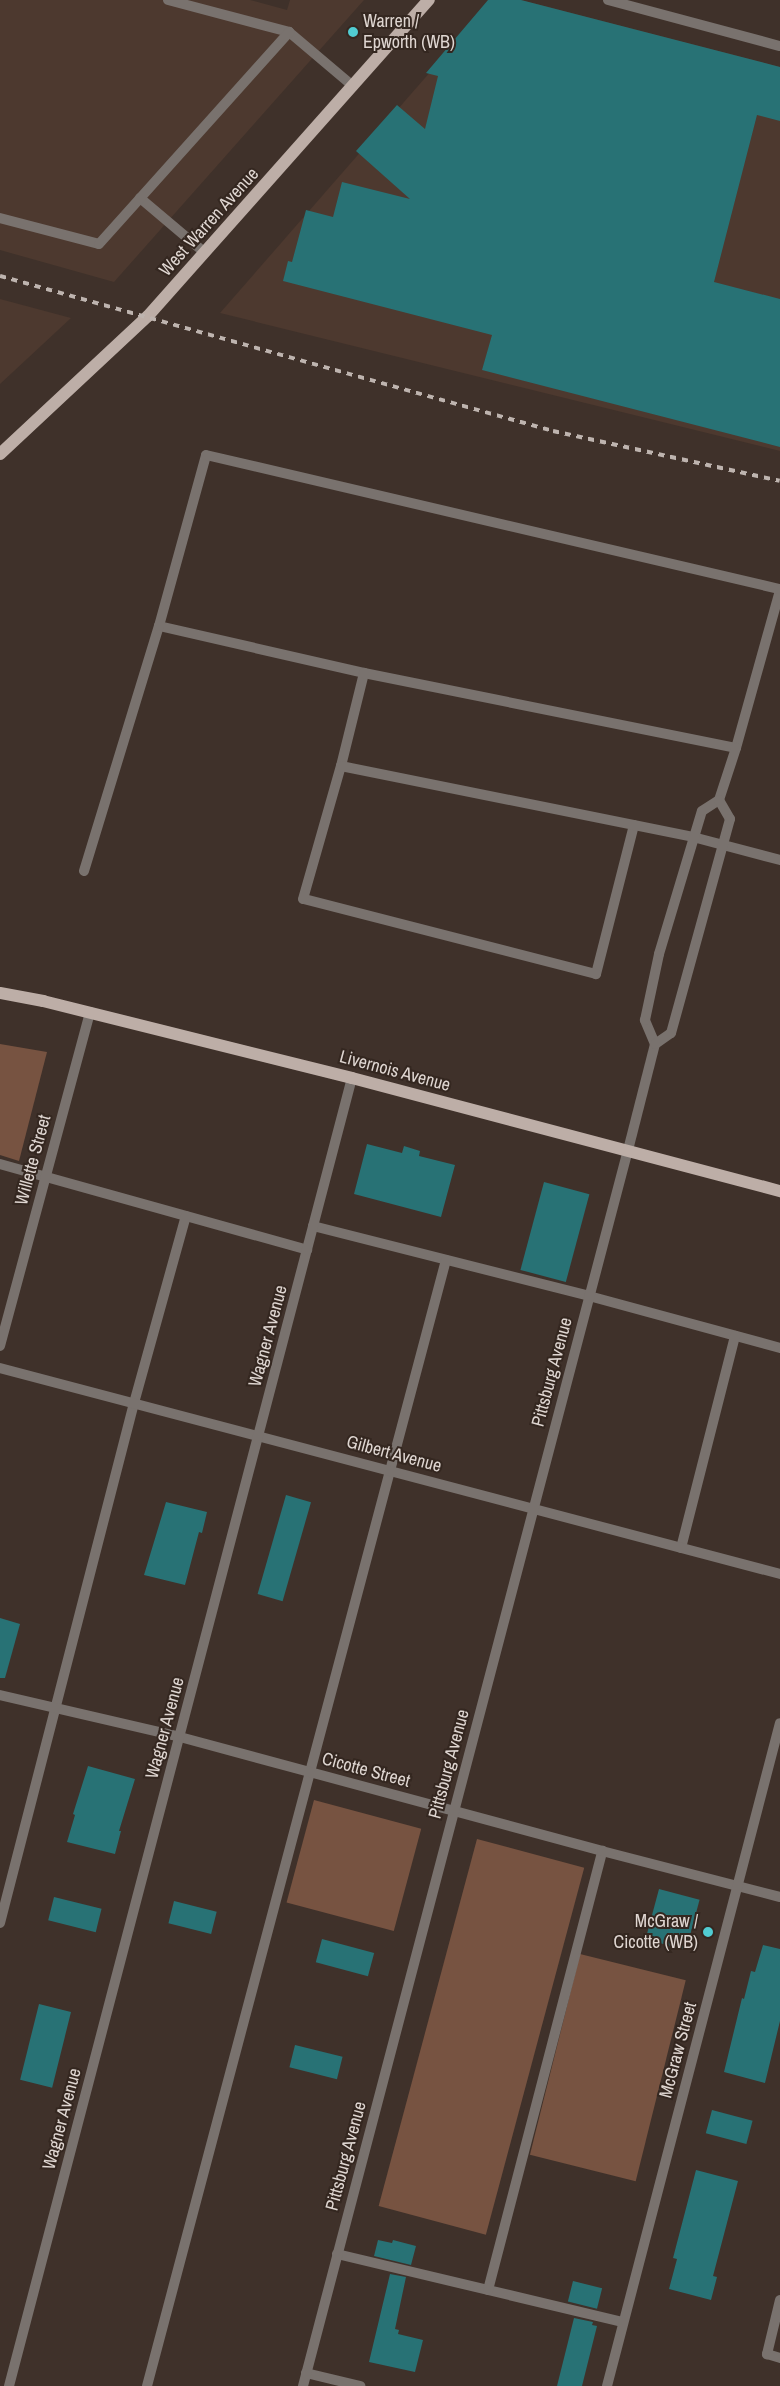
<!DOCTYPE html>
<style>
body{margin:0}
#map{position:relative;width:780px;height:2386px;overflow:hidden;background:#3f312a;font-family:"Archivo Narrow",sans-serif}
div>[style]{position:absolute}
[style*='--x']{left:calc(var(--x)*1px);top:calc(var(--y)*1px);width:calc(var(--w)*1px);rotate:calc(var(--a)*1deg)}
.built>*{inset:0;background:#4d392f}
.green>*{inset:0;background:#775341;transform-origin:0 0}
.building>*{inset:0;background:#287275;transform-origin:0 0}
.service>*{height:10px;margin:-5px;padding:0 5px;transform-origin:5px;border-radius:5px;background:#79726e}
.minor>*{height:10px;margin:-5px;padding:0 5px;transform-origin:5px;border-radius:5px;background:#79726e}
.tertiary>*{height:10px;margin:-5px;padding:0 5px;transform-origin:5px;border-radius:5px;background:#79726e}
.primary>*{height:12px;margin:-6px;padding:0 6px;transform-origin:6px;border-radius:6px;background:#bdaea7}
.rail>*{height:4px;margin-top:-2px;transform-origin:0;background:repeating-linear-gradient(90deg,#beb4af 0 6px,transparent 0 12px)}
.dots>*{width:14px;height:14px;translate:-50% -50%;box-sizing:border-box;border:2px solid #342720;border-radius:50%}
span{translate:-50% -50%;white-space:nowrap;text-align:center;line-height:1.15;-webkit-text-stroke:4px #342720;paint-order:stroke}
.poi-label{font-size:18px;color:#dfd6d1}
.left{translate:0 -50%;text-align:left}
.right{translate:-100% -50%;text-align:right}
.street-label{font-size:18px;color:#dfd6d1}
</style>
<div id="map">
<div class="built">
<i style="clip-path:polygon(0 0,250px 0,287px 10px,290px 0,364px 0,114px 282px,0 250px)"></i>
<i style="clip-path:polygon(493px 0,521px 0,780px 67px,780px 451px,220px 313px)"></i>
<i style="clip-path:polygon(0 299px,71px 318px,0 384px)"></i>
</div>
<div class="green">
<i style="clip-path:polygon(0 1044px,47px 1052px,19px 1161px,0 1155px)"></i>
<i style="left:314px;top:1800px;width:111px;height:106px;rotate:15deg"></i>
<i style="left:477px;top:1839px;width:111px;height:380px;rotate:15deg"></i>
<i style="left:580px;top:1954px;width:109px;height:207px;rotate:14deg"></i>
</div>
<div class="building">
<i style="clip-path:polygon(488px 0,521px 0,780px 67px,780px 121px,757px 115px,714px 282px,780px 299px,780px 447px,482px 370px,492px 335px,283px 281px,288px 261px,292px 262px,306px 210px,333px 217px,342px 182px,410px 199px,356px 151px,397px 105px,425px 129px,438px 76px,426px 73px)"></i>
<i style="clip-path:polygon(367px 1144px,402px 1153px,404px 1146px,420px 1151px,419px 1156px,455px 1165px,441px 1217px,354px 1194px)"></i>
<i style="left:544px;top:1182px;width:47px;height:91px;rotate:15deg"></i>
<i style="left:286px;top:1495px;width:26px;height:103px;rotate:16deg"></i>
<i style="clip-path:polygon(166px 1502px,207px 1512px,202px 1533px,199px 1532px,185px 1585px,144px 1575px)"></i>
<i style="clip-path:polygon(0 1618px,20px 1624px,5px 1678px,0 1678px)"></i>
<i style="clip-path:polygon(88px 1766px,135px 1779px,119px 1831px,121px 1831px,115px 1854px,67px 1842px,75px 1815px,73px 1814px)"></i>
<i style="left:659px;top:1889px;width:42px;height:52px;rotate:15deg"></i>
<i style="left:54px;top:1897px;width:49px;height:24px;rotate:14deg"></i>
<i style="left:174px;top:1901px;width:44px;height:23px;rotate:14deg"></i>
<i style="left:322px;top:1939px;width:54px;height:24px;rotate:15deg"></i>
<i style="clip-path:polygon(763px 1945px,780px 1949px,780px 2021px,765px 2083px,724px 2072px,742px 1998px,744px 1999px,751px 1971px,755px 1972px)"></i>
<i style="left:39px;top:2004px;width:33px;height:78px;rotate:14deg"></i>
<i style="left:295px;top:2045px;width:49px;height:23px;rotate:14deg"></i>
<i style="left:712px;top:2110px;width:42px;height:24px;rotate:15deg"></i>
<i style="clip-path:polygon(696px 2170px,738px 2181px,713px 2276px,717px 2277px,711px 2300px,669px 2289px,677px 2259px,673px 2258px)"></i>
<i style="clip-path:polygon(378px 2240px,392px 2243px,393px 2240px,416px 2246px,411px 2265px,374px 2256px)"></i>
<i style="clip-path:polygon(390px 2274px,406px 2277px,395px 2329px,399px 2330px,398px 2334px,423px 2340px,415px 2372px,369px 2362px)"></i>
<i style="left:573px;top:2281px;width:30px;height:21px;rotate:14deg"></i>
<i style="clip-path:polygon(574px 2318px,593px 2322px,592px 2325px,597px 2326px,582px 2386px,557px 2386px)"></i>
</div>
<div class="service">
<i style="--x:168;--y:0;--w:125;--a:14.8"></i>
<i style="--x:289;--y:32;--w:84;--a:40.2"></i>
<i style="--x:140;--y:198;--w:85;--a:40.2"></i>
<i style="--x:0;--y:218;--w:102;--a:14.7"></i>
<i style="--x:99;--y:244;--w:285;--a:-48.1"></i>
<i style="--x:159;--y:626;--w:210;--a:12.9"></i>
<i style="--x:736;--y:748;--w:164;--a:-74.4"></i>
<i style="--x:341;--y:766;--w:96;--a:-76.1"></i>
<i style="--x:364;--y:673;--w:379;--a:11.4"></i>
<i style="--x:736;--y:748;--w:55;--a:108.1"></i>
<i style="--x:634;--y:825;--w:154;--a:104.3"></i>
<i style="--x:596;--y:974;--w:302;--a:-165.6"></i>
<i style="--x:303;--y:899;--w:138;--a:-74.1"></i>
<i style="--x:341;--y:766;--w:359;--a:11.4"></i>
<i style="--x:693;--y:837;--w:90;--a:14.8"></i>
<i style="--x:84;--y:871;--w:256;--a:-73"></i>
<i style="--x:159;--y:626;--w:177;--a:-74.6"></i>
<i style="--x:206;--y:455;--w:588;--a:13.16"></i>
<i style="--x:628;--y:1150;--w:109;--a:-75.7"></i>
<i style="--x:655;--y:1044;--w:26;--a:-113"></i>
<i style="--x:645;--y:1020;--w:67;--a:-78"></i>
<i style="--x:659;--y:954;--w:149;--a:-73.3"></i>
<i style="--x:702;--y:811;--w:20;--a:-33"></i>
<i style="--x:719;--y:800;--w:22;--a:60"></i>
<i style="--x:730;--y:819;--w:222;--a:105.4"></i>
<i style="--x:671;--y:1033;--w:19;--a:145"></i>
<i style="--x:0;--y:1164;--w:319;--a:15.6"></i>
<i style="--x:313;--y:1226;--w:285;--a:14.2"></i>
<i style="--x:589;--y:1296;--w:198;--a:15.2"></i>
<i style="--x:681;--y:1548;--w:219;--a:-75.7"></i>
<i style="--x:0;--y:1923;--w:537;--a:-75.55"></i>
<i style="--x:134;--y:1403;--w:194;--a:-74.5"></i>
<i style="--x:337;--y:2254;--w:294;--a:13.4"></i>
<i style="--x:488;--y:2290;--w:454;--a:-75.4"></i>
<i style="--x:780;--y:2300;--w:56;--a:103.5"></i>
<i style="--x:767;--y:2354;--w:14;--a:17"></i>
<i style="--x:147;--y:2386;--w:1165;--a:-75.13"></i>
</div>
<div class="minor">
<i style="--x:608;--y:0;--w:178;--a:15"></i>
<i style="--x:0;--y:1346;--w:346;--a:-74.9"></i>
<i style="--x:0;--y:1368;--w:807;--a:14.79"></i>
<i style="--x:0;--y:1695;--w:185;--a:13.1"></i>
<i style="--x:180;--y:1737;--w:437;--a:15.1"></i>
<i style="--x:602;--y:1851;--w:184;--a:14.5"></i>
<i style="--x:306;--y:2373;--w:56;--a:13.5"></i>
<i style="--x:9;--y:2386;--w:1352;--a:-75.31"></i>
<i style="--x:303;--y:2386;--w:1278;--a:-75.27"></i>
</div>
<div class="tertiary">
<i style="--x:607;--y:2386;--w:685;--a:-75.38"></i>
</div>
<div class="primary">
<i style="--x:0;--y:454;--w:202;--a:-43"></i>
<i style="--x:148;--y:316;--w:423;--a:-48.4"></i>
<i style="--x:0;--y:993;--w:44;--a:10.5"></i>
<i style="--x:43;--y:1001;--w:318;--a:14"></i>
<i style="--x:352;--y:1078;--w:443;--a:14.8"></i>
</div>
<div class="rail">
<i style="--x:0;--y:276;--w:574;--a:15.66"></i>
<i style="--x:553;--y:431;--w:232;--a:12.4"></i>
</div>
<div class="dots">
<i style="left:353px;top:32px;background:#51ccd2"></i>
<i style="left:708px;top:1932px;background:#51ccd2"></i>
</div>
<div class="poi-label">
<span class="left" style="left:363px;top:32px">Warren /<br>Epworth (WB)</span>
<span class="right" style="left:698px;top:1932px">McGraw /<br>Cicotte (WB)</span>
</div>
<div class="street-label">
<span style="left:209px;top:222px;rotate:-48deg">West Warren Avenue</span>
<span style="left:395px;top:1071px;rotate:15deg">Livernois Avenue</span>
<span style="left:33px;top:1160px;rotate:-75deg">Willette Street</span>
<span style="left:268px;top:1336px;rotate:-75deg">Wagner Avenue</span>
<span style="left:552px;top:1372px;rotate:-75deg">Pittsburg Avenue</span>
<span style="left:394px;top:1454px;rotate:15deg">Gilbert Avenue</span>
<span style="left:165px;top:1728px;rotate:-75deg">Wagner Avenue</span>
<span style="left:449px;top:1764px;rotate:-75deg">Pittsburg Avenue</span>
<span style="left:366px;top:1770px;rotate:15deg">Cicotte Street</span>
<span style="left:678px;top:2050px;rotate:-75deg">McGraw Street</span>
<span style="left:62px;top:2119px;rotate:-75deg">Wagner Avenue</span>
<span style="left:346px;top:2156px;rotate:-75deg">Pittsburg Avenue</span>
</div>
</div>
